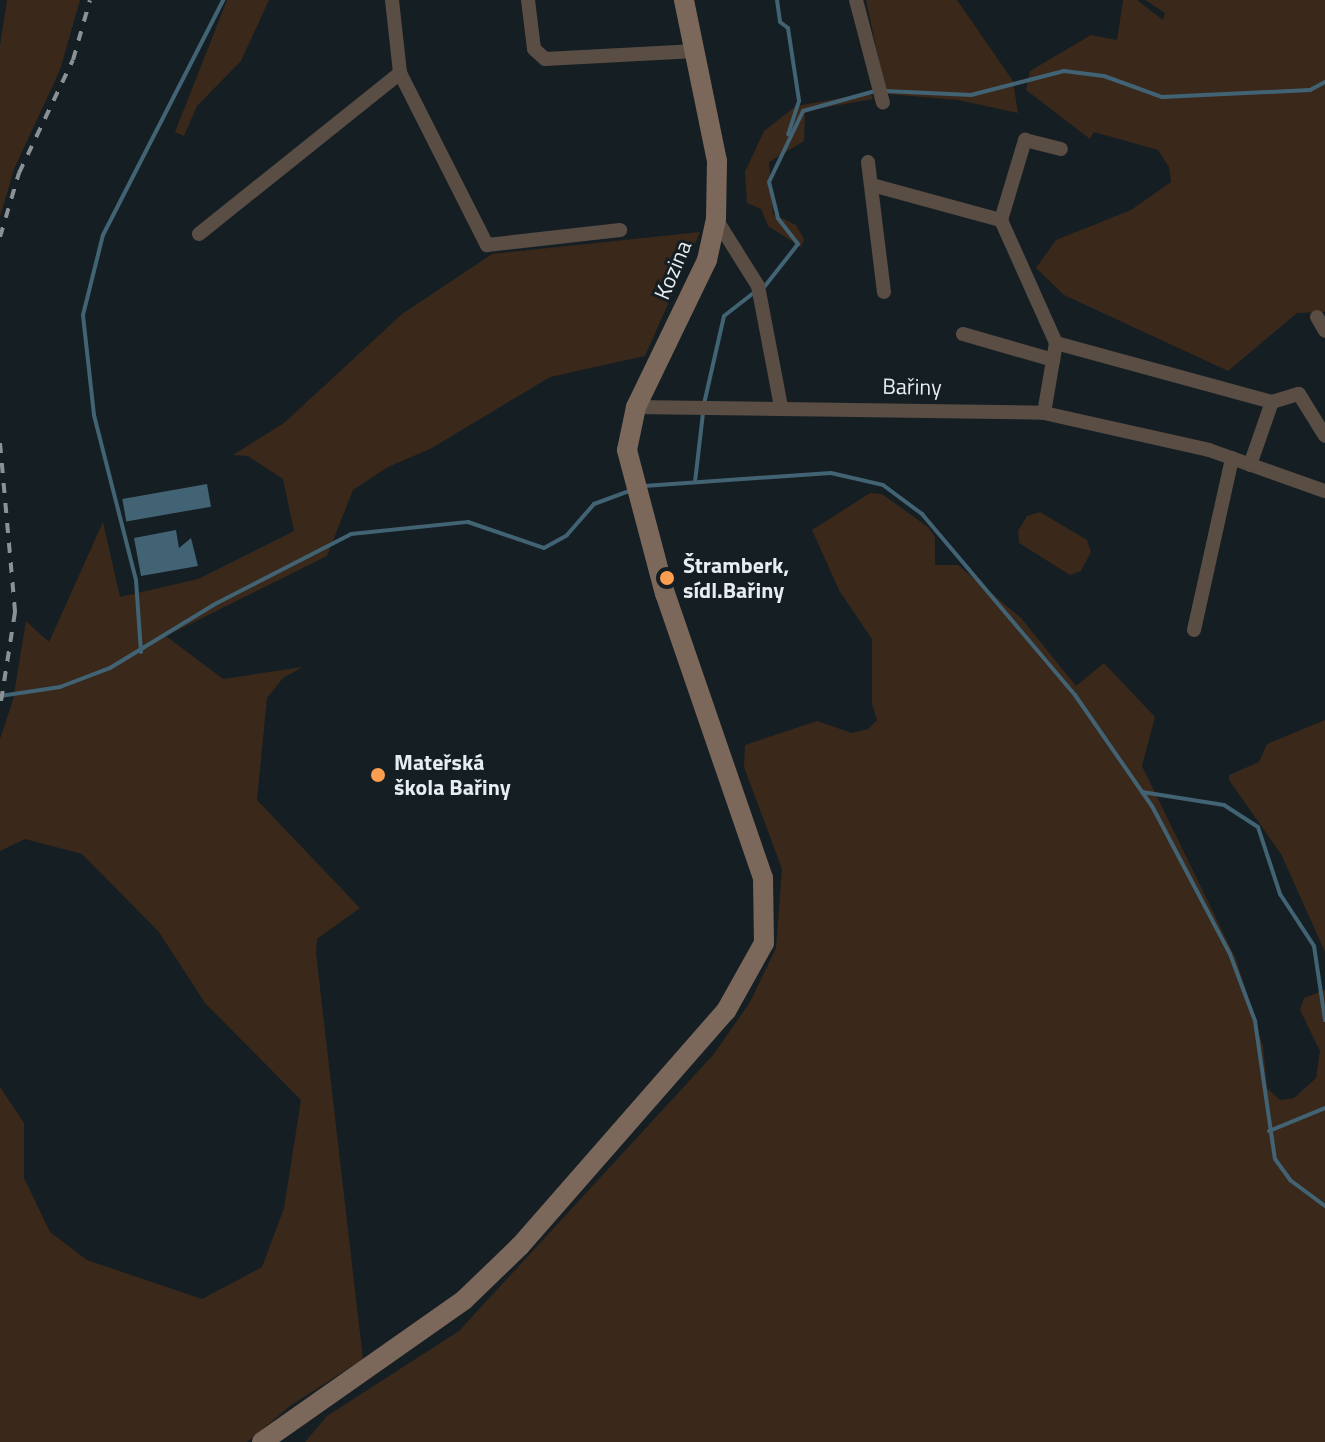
<!DOCTYPE html>
<meta charset="utf-8">
<style>
body{margin:0}
#map{position:relative;width:1325px;height:1442px;overflow:hidden;background:#151e23;font-family:"Titillium Web",sans-serif}
div>[style]{position:absolute}
[style*='--x']{left:calc(var(--x)*1px);top:calc(var(--y)*1px);width:calc(var(--w)*1px);rotate:calc(var(--a)*1deg)}
.green>*{inset:0;background:#3a281a}
.water>*{inset:0;background:#416373;transform-origin:0 0}
.stream>*{height:4px;margin:-2px;padding:0 2px;transform-origin:2px;border-radius:2px;background:#416373}
.minor>*{height:14px;margin:-7px;padding:0 7px;transform-origin:7px;border-radius:7px;background:#594d44}
.secondary>*{height:20px;margin:-10px;padding:0 10px;transform-origin:10px;border-radius:10px;background:#7b685a}
.rail>*{height:4px;margin-top:-2px;transform-origin:0;background:repeating-linear-gradient(90deg,#8a9296 0 10px,transparent 0 20px)}
.dots>*{width:22px;height:22px;translate:-50% -50%;box-sizing:border-box;border:4px solid #151e23;border-radius:50%}
span{translate:-50% -50%;white-space:nowrap;text-align:center;line-height:1.15;-webkit-text-stroke:6px #151e23;paint-order:stroke}
.street-label{font-size:22px;color:#e7edf0}
.poi-label{font-size:22px;color:#e7edf0;font-weight:700}
.left{translate:0 -50%;text-align:left}
</style>
<div id="map">
<div class="green">
<i style="clip-path:polygon(7px 0,80px 0,60px 70px,14px 169px,0 217px,0 46px)"></i>
<i style="clip-path:polygon(227px 0,269px 0,241px 61px,197px 106px,184px 136px,175px 132px)"></i>
<i style="clip-path:polygon(866px 0,957px 0,1013px 81px,1018px 113px,958px 100px,886px 94px)"></i>
<i style="clip-path:polygon(1123px 0,1137px 0,1163px 20px,1165px 13px,1145px 0,1325px 0,1325px 312px,1297px 313px,1228px 371px,1064px 295px,1036px 268px,1056px 240px,1131px 210px,1171px 182px,1169px 167px,1158px 150px,1094px 132px,1090px 139px,1026px 90px,1030px 71px,1091px 35px,1117px 40px)"></i>
<i style="clip-path:polygon(870px 93px,873px 99px,805px 111px,804px 141px,769px 162px,773px 214px,796px 225px,804px 239px,801px 247px,768px 226px,761px 209px,747px 203px,745px 172px,764px 131px,796px 106px)"></i>
<i style="clip-path:polygon(700px 232px,645px 356px,550px 377px,430px 449px,388px 467px,353px 490px,327px 556px,166px 636px,223px 679px,303px 667px,283px 678px,267px 698px,257px 800px,360px 908px,317px 939px,316px 953px,363px 1359px,290px 1406px,247px 1442px,0 1442px,0 1087px,24px 1123px,24px 1178px,50px 1232px,87px 1260px,202px 1299px,262px 1267px,284px 1208px,301px 1100px,205px 1003px,159px 932px,82px 854px,25px 839px,0 851px,0 739px,13px 700px,26px 621px,49px 642px,103px 522px,120px 597px,198px 579px,294px 531px,283px 479px,248px 456px,233px 455px,284px 423px,402px 314px,492px 254px)"></i>
<i style="clip-path:polygon(870px 493px,882px 494px,928px 527px,935px 537px,935px 565px,958px 565px,1021px 618px,1076px 686px,1104px 663px,1155px 717px,1142px 766px,1236px 959px,1263px 1046px,1267px 1088px,1280px 1100px,1294px 1098px,1316px 1078px,1320px 1051px,1300px 1010px,1304px 998px,1325px 990px,1325px 1442px,305px 1442px,327px 1416px,459px 1331px,714px 1054px,750px 1002px,776px 948px,782px 869px,744px 767px,745px 745px,817px 721px,852px 733px,868px 729px,877px 720px,872px 704px,872px 639px,840px 592px,812px 530px)"></i>
<i style="clip-path:polygon(1040px 512px,1087px 540px,1091px 552px,1081px 571px,1070px 575px,1019px 543px,1018px 531px,1027px 516px)"></i>
<i style="clip-path:polygon(1325px 720px,1325px 952px,1281px 854px,1229px 780px,1229px 775px,1259px 762px,1267px 744px)"></i>
</div>
<div class="water">
<i style="left:207px;top:484px;width:23px;height:86px;rotate:80deg"></i>
<i style="clip-path:polygon(176px 530px,179px 548px,191px 538px,198px 566px,141px 576px,134px 538px)"></i>
</div>
<div class="stream">
<i style="--x:777;--y:0;--w:22;--a:82"></i>
<i style="--x:780;--y:22;--w:10;--a:37"></i>
<i style="--x:788;--y:28;--w:74;--a:81.4"></i>
<i style="--x:799;--y:101;--w:35;--a:108"></i>
<i style="--x:885;--y:91;--w:86;--a:2.7"></i>
<i style="--x:971;--y:95;--w:96;--a:-14.5"></i>
<i style="--x:1064;--y:71;--w:40;--a:7.1"></i>
<i style="--x:1104;--y:76;--w:62;--a:19.9"></i>
<i style="--x:1162;--y:97;--w:148;--a:-2.7"></i>
<i style="--x:1310;--y:90;--w:17;--a:-28"></i>
<i style="--x:765;--y:286;--w:53;--a:-51.8"></i>
<i style="--x:798;--y:244;--w:33;--a:-128"></i>
<i style="--x:778;--y:218;--w:37;--a:-104"></i>
<i style="--x:769;--y:182;--w:79;--a:-64.4"></i>
<i style="--x:803;--y:111;--w:75;--a:-15.5"></i>
<i style="--x:704;--y:404;--w:90;--a:-77.2"></i>
<i style="--x:724;--y:316;--w:39;--a:-38"></i>
<i style="--x:695;--y:482;--w:69;--a:-83.4"></i>
<i style="--x:644;--y:486;--w:187;--a:-4"></i>
<i style="--x:831;--y:473;--w:53;--a:13"></i>
<i style="--x:883;--y:485;--w:49;--a:36.6"></i>
<i style="--x:922;--y:514;--w:237;--a:49.8"></i>
<i style="--x:1075;--y:695;--w:135;--a:55.3"></i>
<i style="--x:1152;--y:806;--w:167;--a:62.2"></i>
<i style="--x:1230;--y:954;--w:72;--a:69.5"></i>
<i style="--x:1255;--y:1021;--w:139;--a:81.8"></i>
<i style="--x:1275;--y:1159;--w:26;--a:54"></i>
<i style="--x:1290;--y:1180;--w:44;--a:36.6"></i>
<i style="--x:141;--y:652;--w:72;--a:-94"></i>
<i style="--x:136;--y:580;--w:170;--a:-104.3"></i>
<i style="--x:94;--y:415;--w:101;--a:-96.3"></i>
<i style="--x:83;--y:315;--w:82;--a:-76"></i>
<i style="--x:103;--y:235;--w:264;--a:-62.9"></i>
<i style="--x:0;--y:696;--w:61;--a:-8.5"></i>
<i style="--x:60;--y:687;--w:53;--a:-20.8"></i>
<i style="--x:110;--y:668;--w:125;--a:-31.3"></i>
<i style="--x:217;--y:603;--w:151;--a:-27.2"></i>
<i style="--x:351;--y:534;--w:118;--a:-5.9"></i>
<i style="--x:468;--y:522;--w:80;--a:18.9"></i>
<i style="--x:544;--y:548;--w:26;--a:-29"></i>
<i style="--x:567;--y:535;--w:41;--a:-48.9"></i>
<i style="--x:594;--y:504;--w:40;--a:-20.2"></i>
<i style="--x:1142;--y:792;--w:83;--a:9"></i>
<i style="--x:1224;--y:805;--w:40;--a:32.9"></i>
<i style="--x:1258;--y:827;--w:71;--a:71.8"></i>
<i style="--x:1280;--y:894;--w:62;--a:56.8"></i>
<i style="--x:1314;--y:946;--w:75;--a:81.5"></i>
<i style="--x:1269;--y:1131;--w:61;--a:-22.3"></i>
</div>
<div class="minor">
<i style="--x:392;--y:0;--w:73;--a:83.7"></i>
<i style="--x:400;--y:73;--w:193;--a:63.2"></i>
<i style="--x:487;--y:245;--w:134;--a:-6.4"></i>
<i style="--x:528;--y:0;--w:49;--a:83"></i>
<i style="--x:534;--y:49;--w:15;--a:42"></i>
<i style="--x:545;--y:59;--w:151;--a:-3"></i>
<i style="--x:856;--y:0;--w:106;--a:75.3"></i>
<i style="--x:868;--y:162;--w:131;--a:83"></i>
<i style="--x:872;--y:185;--w:134;--a:15.2"></i>
<i style="--x:716;--y:219;--w:79;--a:57.9"></i>
<i style="--x:758;--y:286;--w:123;--a:79.2"></i>
<i style="--x:199;--y:234;--w:258;--a:-38.7"></i>
<i style="--x:1317;--y:317;--w:16;--a:60"></i>
<i style="--x:963;--y:334;--w:94;--a:16.1"></i>
<i style="--x:1056;--y:343;--w:224;--a:15.3"></i>
<i style="--x:1272;--y:402;--w:28;--a:-17"></i>
<i style="--x:1299;--y:394;--w:49;--a:58.2"></i>
<i style="--x:636;--y:407;--w:408;--a:0.8"></i>
<i style="--x:1044;--y:413;--w:169;--a:12.6"></i>
<i style="--x:1209;--y:450;--w:123;--a:19.5"></i>
<i style="--x:1044;--y:413;--w:71;--a:-80.3"></i>
<i style="--x:1056;--y:343;--w:135;--a:-114.1"></i>
<i style="--x:1001;--y:220;--w:84;--a:-73.3"></i>
<i style="--x:1025;--y:140;--w:37;--a:14"></i>
<i style="--x:1250;--y:465;--w:67;--a:-70.8"></i>
<i style="--x:1194;--y:630;--w:176;--a:-77.5"></i>
</div>
<div class="secondary">
<i style="--x:262;--y:1442;--w:247;--a:-35.1"></i>
<i style="--x:464;--y:1300;--w:78;--a:-44"></i>
<i style="--x:520;--y:1246;--w:313;--a:-48.8"></i>
<i style="--x:726;--y:1011;--w:78;--a:-60.8"></i>
<i style="--x:764;--y:943;--w:65;--a:-90.9"></i>
<i style="--x:763;--y:878;--w:300;--a:-109"></i>
<i style="--x:665;--y:594;--w:149;--a:-104.8"></i>
<i style="--x:627;--y:450;--w:44;--a:-78.2"></i>
<i style="--x:636;--y:407;--w:163;--a:-64.2"></i>
<i style="--x:707;--y:260;--w:42;--a:-77.6"></i>
<i style="--x:716;--y:219;--w:58;--a:-89"></i>
<i style="--x:717;--y:161;--w:164;--a:-101.6"></i>
</div>
<div class="rail">
<i style="--x:0;--y:237;--w:67;--a:-73.5"></i>
<i style="--x:19;--y:173;--w:125;--a:-64.5"></i>
<i style="--x:73;--y:60;--w:62;--a:-74.2"></i>
<i style="--x:0;--y:443;--w:170;--a:84.9"></i>
<i style="--x:15;--y:612;--w:97;--a:98.9"></i>
</div>
<div class="dots">
<i style="left:667px;top:578px;background:#fb9e50"></i>
<i style="left:378px;top:775px;background:#fb9e50"></i>
</div>
<div class="street-label">
<span style="left:673px;top:270px;rotate:-67deg">Kozina</span>
<span style="left:912px;top:387px;rotate:1deg">Bařiny</span>
</div>
<div class="poi-label">
<span class="left" style="left:683px;top:578px">Štramberk,<br>sídl.Bařiny</span>
<span class="left" style="left:394px;top:775px">Mateřská<br>škola Bařiny</span>
</div>
</div>
